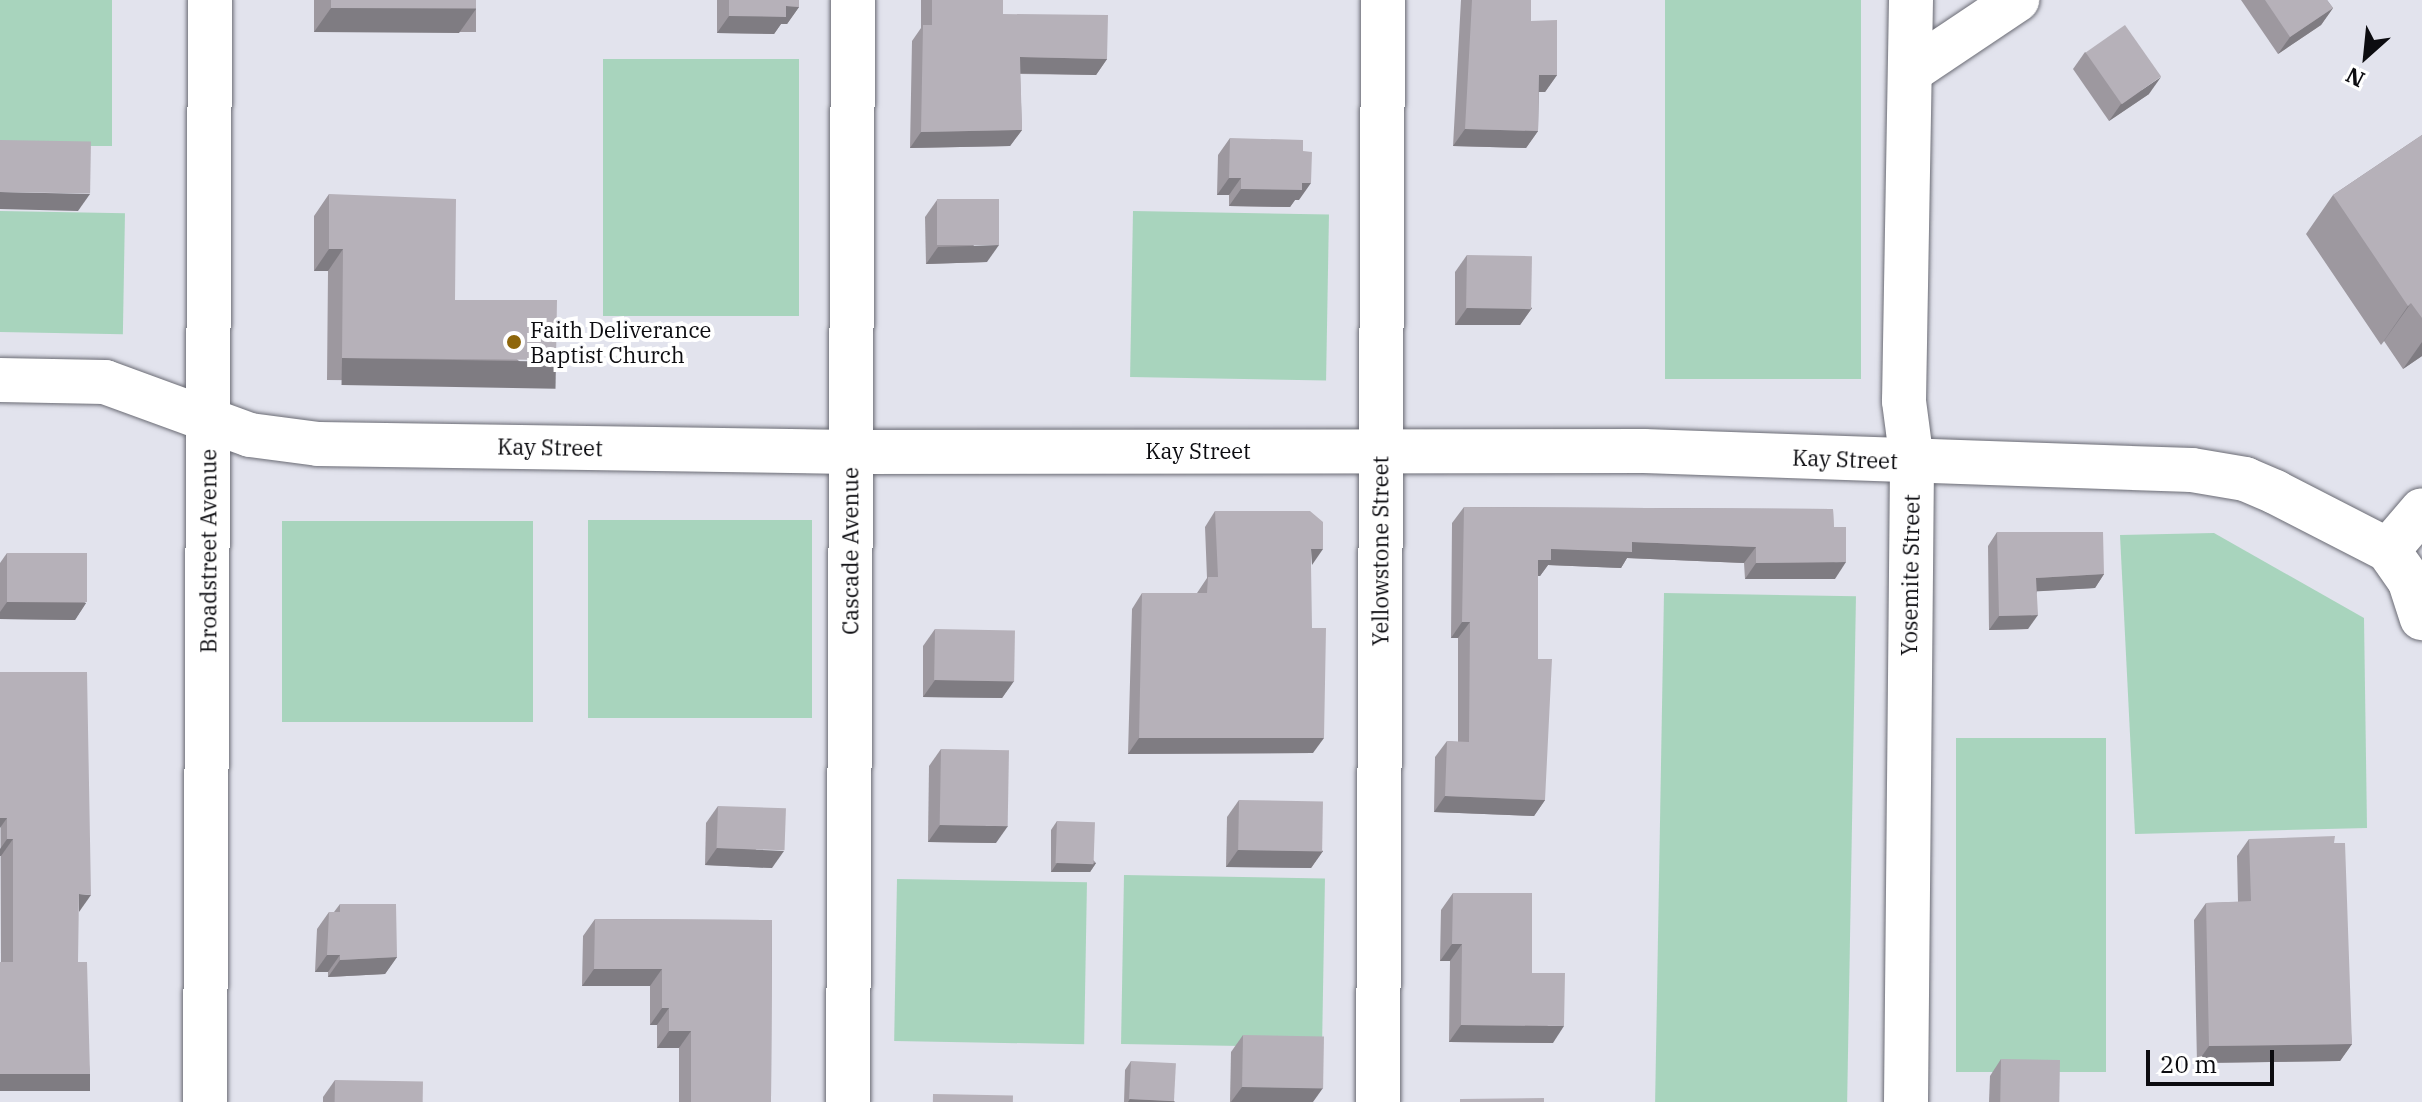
<!DOCTYPE html>
<style>
body{margin:0}
#map{position:relative;width:2422px;height:1102px;overflow:hidden;background:#e2e3ed;font-family:"IBM Plex Serif",serif}
div>[style]{position:absolute}
[style*='--x']{left:calc(var(--x)*1px);top:calc(var(--y)*1px);width:calc(var(--w)*1px);rotate:calc(var(--a)*1deg)}
.green>*{inset:0;background:#a8d4bd;transform-origin:0 0}
.roads{filter:drop-shadow(0 0 2px #6a6b74) drop-shadow(0 0 2px #6a6b74)}
.minor>*{height:44px;margin:-22px;padding:0 22px;transform-origin:22px;border-radius:22px;background:#fff}
.tertiary>*{height:44px;margin:-22px;padding:0 22px;transform-origin:22px;border-radius:22px;background:#fff}
.wall>*{inset:0;background:#9d989f;transform-origin:0 0}
.shaded-wall>*{inset:0;background:#7f7c82;transform-origin:0 0}
.building>*{inset:0;background:#b6b1b9;transform-origin:0 0}
.dots>*{width:22px;height:22px;translate:-50% -50%;box-sizing:border-box;border:4px solid #fff;border-radius:50%}
span{translate:-50% -50%;white-space:nowrap;text-align:center;line-height:1.15;-webkit-text-stroke:8px #fff;paint-order:stroke}
.poi-label{font-size:22px;color:#0c0c10}
.left{translate:0 -50%;text-align:left}
.street-label{font-size:22px;color:#0c0c10}
.north{position:absolute;left:2326px;top:16px;width:80px;height:80px;-webkit-text-stroke:6px #fff;paint-order:stroke;rotate:207deg;font-size:22px;font-weight:700;line-height:32px;text-align:center;color:#0c0c10}
.north::after{content:'';display:block;margin:auto;width:28px;height:36px;background:#0c0c10;clip-path:polygon(50% 0,100% 100%,50% 72%,0 100%)}
.scale{position:absolute;left:2146px;top:1050px;width:128px;height:36px;box-sizing:border-box;border:4px solid #0c0c10;border-top:0;padding-left:10px;font-size:24px;line-height:28px;white-space:nowrap;color:#0c0c10;-webkit-text-stroke:6px #fff;paint-order:stroke}
</style>
<div id="map">
<div class="green">
<i style="left:0;top:0;width:112px;height:146px"></i>
<i style="left:1665px;top:0;width:196px;height:379px"></i>
<i style="left:603px;top:59px;width:196px;height:257px"></i>
<i style="left:0;top:211px;width:125px;height:121px;rotate:1deg"></i>
<i style="left:1133px;top:211px;width:196px;height:166px;rotate:1deg"></i>
<i style="left:588px;top:520px;width:224px;height:198px"></i>
<i style="left:282px;top:521px;width:251px;height:201px"></i>
<i style="clip-path:polygon(2214px 533px,2364px 618px,2367px 828px,2135px 834px,2120px 535px)"></i>
<i style="left:1664px;top:593px;width:192px;height:509px;rotate:1deg"></i>
<i style="left:1956px;top:738px;width:150px;height:334px"></i>
<i style="left:1124px;top:875px;width:201px;height:169px;rotate:1deg"></i>
<i style="left:897px;top:879px;width:190px;height:162px;rotate:1deg"></i>
</div>
<div class="roads">
<div class="minor">
<i style="--x:1911;--y:71;--w:128;--a:-33.8"></i>
<i style="--x:0;--y:380;--w:105;--a:1.1"></i>
<i style="--x:105;--y:382;--w:154;--a:20.1"></i>
<i style="--x:250;--y:435;--w:69;--a:7.5"></i>
<i style="--x:318;--y:444;--w:533;--a:0.86"></i>
<i style="--x:851;--y:452;--w:793;--a:-0.07"></i>
<i style="--x:1644;--y:451;--w:548;--a:1.99"></i>
<i style="--x:2192;--y:470;--w:54;--a:9.6"></i>
<i style="--x:2245;--y:479;--w:33;--a:23"></i>
<i style="--x:2275;--y:492;--w:127;--a:27.2"></i>
<i style="--x:2388;--y:550;--w:39;--a:55"></i>
<i style="--x:2410;--y:582;--w:38;--a:72"></i>
<i style="--x:2388;--y:550;--w:52;--a:-49.6"></i>
<i style="--x:848;--y:1102;--w:1102;--a:-89.74"></i>
<i style="--x:1378;--y:1102;--w:1102;--a:-89.74"></i>
<i style="--x:1906;--y:1102;--w:640;--a:-89.46"></i>
<i style="--x:1912;--y:462;--w:62;--a:-97.5"></i>
<i style="--x:1904;--y:401;--w:401;--a:-89"></i>
</div>
<div class="tertiary">
<i style="--x:205;--y:1102;--w:1102;--a:-89.74"></i>
</div>
</div>
<div class="wall">
<i style="left:314px;top:0;width:162px;height:32px"></i>
<i style="clip-path:polygon(717px 0,799px 0,799px 7px,787px 24px,781px 24px,774px 34px,717px 33px)"></i>
<i style="clip-path:polygon(921px 0,1003px 0,1003px 14px,1107px 59px,1096px 75px,1020px 74px,1022px 130px,1010px 146px,910px 148px,912px 41px,921px 28px)"></i>
<i style="clip-path:polygon(1461px 0,1531px 0,1531px 21px,1557px 75px,1545px 92px,1539px 92px,1538px 131px,1526px 148px,1453px 146px)"></i>
<i style="clip-path:polygon(2241px 0,2327px 0,2333px 8px,2321px 25px,2278px 54px)"></i>
<i style="clip-path:polygon(2085px 52px,2149px 94px,2109px 121px,2073px 69px)"></i>
<i style="clip-path:polygon(2422px 135px,2422px 356px,2403px 369px,2384px 341px,2381px 345px,2306px 234px,2333px 195px)"></i>
<i style="clip-path:polygon(1230px 138px,1299px 200px,1295px 200px,1290px 207px,1229px 206px,1229px 195px,1217px 195px,1218px 155px)"></i>
<i style="clip-path:polygon(329px 194px,455px 300px,541px 382px,327px 380px,328px 271px,314px 271px,314px 216px)"></i>
<i style="clip-path:polygon(937px 200px,987px 262px,926px 264px,925px 217px)"></i>
<i style="clip-path:polygon(1467px 255px,1532px 308px,1520px 325px,1455px 325px,1455px 272px)"></i>
<i style="clip-path:polygon(1464px 507px,1833px 509px,1835px 579px,1745px 579px,1744px 563px,1627px 558px,1621px 568px,1548px 565px,1540px 576px,1538px 576px,1538px 659px,1545px 800px,1534px 816px,1434px 812px,1435px 757px,1447px 741px,1458px 742px,1458px 638px,1451px 638px,1452px 523px)"></i>
<i style="clip-path:polygon(1215px 511px,1311px 565px,1313px 753px,1128px 754px,1132px 609px,1142px 593px,1197px 593px,1207px 578px,1205px 527px)"></i>
<i style="clip-path:polygon(1997px 532px,2104px 574px,2095px 588px,2037px 591px,2028px 629px,1989px 630px,1988px 546px)"></i>
<i style="clip-path:polygon(7px 553px,86px 603px,75px 620px,0 619px,0 563px)"></i>
<i style="clip-path:polygon(935px 629px,1014px 681px,1002px 698px,923px 697px,923px 646px)"></i>
<i style="clip-path:polygon(0 672px,78px 912px,78px 962px,90px 1074px,78px 1091px,1px 962px)"></i>
<i style="clip-path:polygon(941px 749px,996px 843px,928px 842px,929px 766px)"></i>
<i style="clip-path:polygon(1239px 800px,1323px 851px,1311px 868px,1226px 867px,1227px 817px)"></i>
<i style="clip-path:polygon(718px 806px,772px 868px,705px 865px,706px 823px)"></i>
<i style="clip-path:polygon(1057px 821px,1096px 863px,1090px 872px,1051px 872px,1051px 830px)"></i>
<i style="clip-path:polygon(2249px 839px,2334px 843px,2352px 1044px,2340px 1061px,2197px 1063px,2194px 920px,2206px 903px,2238px 902px,2237px 856px)"></i>
<i style="clip-path:polygon(1453px 893px,1532px 973px,1553px 1043px,1449px 1042px,1450px 961px,1440px 961px,1441px 910px)"></i>
<i style="clip-path:polygon(340px 904px,397px 957px,385px 974px,328px 977px,328px 972px,315px 972px,317px 929px,329px 912px,334px 912px)"></i>
<i style="clip-path:polygon(595px 919px,772px 920px,771px 1102px,679px 1102px,679px 1048px,657px 1048px,657px 1025px,650px 1025px,650px 986px,582px 986px,583px 936px)"></i>
<i style="clip-path:polygon(1243px 1035px,1313px 1102px,1230px 1102px,1231px 1052px)"></i>
<i style="clip-path:polygon(2001px 1059px,2059px 1102px,1989px 1102px,1990px 1076px)"></i>
<i style="clip-path:polygon(1131px 1061px,1174px 1102px,1124px 1102px,1125px 1070px)"></i>
<i style="clip-path:polygon(335px 1080px,423px 1102px,323px 1102px,323px 1097px)"></i>
</div>
<div class="shaded-wall">
<i style="clip-path:polygon(786px 6px,799px 7px,787px 24px,781px 24px,774px 34px,717px 33px,729px 16px)"></i>
<i style="clip-path:polygon(331px 8px,476px 9px,459px 33px,314px 32px)"></i>
<i style="clip-path:polygon(2333px 8px,2321px 25px,2278px 54px,2290px 37px)"></i>
<i style="clip-path:polygon(1020px 57px,1107px 59px,1096px 75px,1008px 73px)"></i>
<i style="clip-path:polygon(1539px 75px,1557px 75px,1545px 92px,1528px 92px)"></i>
<i style="clip-path:polygon(2161px 77px,2149px 94px,2109px 121px,2121px 104px)"></i>
<i style="clip-path:polygon(1465px 129px,1538px 131px,1526px 148px,1453px 146px)"></i>
<i style="clip-path:polygon(1022px 130px,1010px 146px,910px 148px,921px 132px)"></i>
<i style="clip-path:polygon(1229px 178px,1241px 178px,1229px 195px,1217px 195px)"></i>
<i style="clip-path:polygon(1302px 183px,1311px 183px,1299px 200px,1295px 200px,1290px 207px,1229px 206px,1241px 189px)"></i>
<i style="clip-path:polygon(0 192px,90px 194px,78px 211px,0 209px)"></i>
<i style="clip-path:polygon(999px 245px,987px 262px,926px 264px,938px 247px)"></i>
<i style="clip-path:polygon(329px 249px,343px 249px,328px 271px,314px 271px)"></i>
<i style="clip-path:polygon(2411px 303px,2384px 341px,2381px 345px,2408px 306px)"></i>
<i style="clip-path:polygon(1467px 308px,1532px 308px,1520px 325px,1455px 325px)"></i>
<i style="clip-path:polygon(2422px 342px,2422px 356px,2403px 369px)"></i>
<i style="left:342px;top:358px;width:214px;height:27px;rotate:1deg"></i>
<i style="clip-path:polygon(1632px 542px,1756px 547px,1744px 563px,1627px 558px,1621px 568px,1548px 565px,1540px 576px,1527px 576px,1538px 560px,1551px 549px)"></i>
<i style="clip-path:polygon(1311px 549px,1323px 549px,1312px 565px)"></i>
<i style="clip-path:polygon(1846px 562px,1835px 579px,1745px 579px,1756px 563px)"></i>
<i style="clip-path:polygon(2104px 574px,2095px 588px,2026px 592px,2036px 578px)"></i>
<i style="clip-path:polygon(7px 602px,86px 603px,75px 620px,0 619px,0 612px)"></i>
<i style="clip-path:polygon(2038px 615px,2028px 629px,1989px 630px,1999px 616px)"></i>
<i style="clip-path:polygon(1462px 622px,1470px 622px,1458px 638px,1451px 638px)"></i>
<i style="clip-path:polygon(935px 680px,1014px 681px,1002px 698px,923px 697px)"></i>
<i style="clip-path:polygon(1139px 738px,1324px 738px,1313px 753px,1128px 754px)"></i>
<i style="clip-path:polygon(1445px 796px,1545px 800px,1534px 816px,1434px 812px)"></i>
<i style="clip-path:polygon(0 818px,7px 818px,0 828px)"></i>
<i style="clip-path:polygon(940px 825px,1008px 826px,996px 843px,928px 842px)"></i>
<i style="clip-path:polygon(7px 839px,13px 839px,1px 856px,0 856px,0 849px)"></i>
<i style="clip-path:polygon(717px 848px,784px 851px,772px 868px,705px 865px)"></i>
<i style="clip-path:polygon(1238px 850px,1323px 851px,1311px 868px,1226px 867px)"></i>
<i style="clip-path:polygon(1057px 863px,1096px 863px,1090px 872px,1051px 872px)"></i>
<i style="clip-path:polygon(79px 894px,91px 895px,79px 912px)"></i>
<i style="clip-path:polygon(1452px 944px,1462px 944px,1450px 961px,1440px 961px)"></i>
<i style="clip-path:polygon(327px 955px,340px 955px,328px 972px,315px 972px)"></i>
<i style="clip-path:polygon(397px 957px,385px 974px,328px 977px,340px 960px)"></i>
<i style="clip-path:polygon(594px 969px,662px 969px,650px 986px,582px 986px)"></i>
<i style="clip-path:polygon(662px 1008px,669px 1008px,657px 1025px,650px 1025px)"></i>
<i style="clip-path:polygon(1461px 1025px,1564px 1026px,1553px 1043px,1449px 1042px)"></i>
<i style="clip-path:polygon(669px 1031px,691px 1031px,679px 1048px,657px 1048px)"></i>
<i style="clip-path:polygon(2352px 1044px,2340px 1061px,2197px 1063px,2209px 1046px)"></i>
<i style="left:0;top:1074px;width:90px;height:17px"></i>
<i style="clip-path:polygon(1242px 1087px,1323px 1088px,1313px 1102px,1231px 1102px)"></i>
<i style="clip-path:polygon(1130px 1099px,1175px 1101px,1174px 1102px,1128px 1102px)"></i>
</div>
<div class="building">
<i style="left:331px;top:0;width:145px;height:8px"></i>
<i style="clip-path:polygon(729px 0,799px 0,799px 7px,786px 6px,786px 17px,729px 16px)"></i>
<i style="clip-path:polygon(932px 0,1003px 0,1003px 14px,1108px 15px,1107px 59px,1020px 57px,1022px 130px,921px 132px,923px 25px,932px 25px)"></i>
<i style="clip-path:polygon(1472px 0,1531px 0,1531px 21px,1557px 20px,1557px 75px,1539px 75px,1538px 131px,1465px 129px)"></i>
<i style="clip-path:polygon(2265px 0,2327px 0,2333px 8px,2290px 37px)"></i>
<i style="left:2125px;top:25px;width:63px;height:48px;rotate:55deg"></i>
<i style="clip-path:polygon(2422px 135px,2422px 318px,2411px 303px,2408px 306px,2333px 195px)"></i>
<i style="clip-path:polygon(1230px 138px,1303px 140px,1303px 151px,1312px 152px,1311px 183px,1302px 183px,1302px 190px,1241px 189px,1241px 178px,1229px 178px)"></i>
<i style="left:0;top:140px;width:91px;height:52px;rotate:1deg"></i>
<i style="clip-path:polygon(329px 194px,456px 199px,455px 300px,557px 300px,556px 360px,342px 358px,343px 249px,329px 249px)"></i>
<i style="left:999px;top:199px;width:46px;height:62px;rotate:90deg"></i>
<i style="left:1467px;top:255px;width:65px;height:53px;rotate:1deg"></i>
<i style="clip-path:polygon(1464px 507px,1833px 509px,1834px 527px,1846px 527px,1846px 562px,1756px 563px,1756px 547px,1632px 542px,1632px 552px,1551px 549px,1551px 560px,1538px 560px,1538px 659px,1552px 659px,1545px 800px,1445px 796px,1447px 741px,1469px 742px,1470px 622px,1462px 622px)"></i>
<i style="clip-path:polygon(1215px 511px,1310px 511px,1323px 522px,1323px 549px,1311px 549px,1311px 628px,1326px 628px,1324px 738px,1139px 738px,1142px 593px,1207px 593px,1208px 577px,1218px 577px)"></i>
<i style="clip-path:polygon(1997px 532px,2103px 532px,2104px 574px,2036px 578px,2038px 615px,1999px 616px)"></i>
<i style="left:7px;top:553px;width:80px;height:49px"></i>
<i style="left:935px;top:629px;width:80px;height:51px;rotate:1deg"></i>
<i style="clip-path:polygon(0 672px,87px 672px,91px 895px,79px 894px,78px 962px,87px 962px,90px 1074px,0 1074px,0 962px,13px 962px,13px 839px,7px 839px,7px 818px,0 818px)"></i>
<i style="left:941px;top:749px;width:68px;height:76px;rotate:1deg"></i>
<i style="left:1239px;top:800px;width:84px;height:50px;rotate:1deg"></i>
<i style="left:718px;top:806px;width:68px;height:42px;rotate:2deg"></i>
<i style="left:1057px;top:821px;width:38px;height:42px;rotate:2deg"></i>
<i style="clip-path:polygon(2335px 836px,2334px 843px,2345px 843px,2352px 1044px,2209px 1046px,2206px 903px,2251px 901px,2249px 839px)"></i>
<i style="clip-path:polygon(1453px 893px,1532px 893px,1532px 973px,1565px 973px,1564px 1026px,1461px 1025px,1462px 944px,1452px 944px)"></i>
<i style="clip-path:polygon(340px 904px,396px 904px,397px 957px,340px 960px,340px 955px,327px 955px,329px 912px,340px 912px)"></i>
<i style="clip-path:polygon(595px 919px,772px 920px,771px 1102px,691px 1102px,691px 1031px,669px 1031px,669px 1008px,662px 1008px,662px 969px,594px 969px)"></i>
<i style="left:1243px;top:1035px;width:81px;height:52px;rotate:1deg"></i>
<i style="left:2001px;top:1059px;width:59px;height:43px;rotate:1deg"></i>
<i style="left:1131px;top:1061px;width:45px;height:38px;rotate:3deg"></i>
<i style="left:335px;top:1080px;width:88px;height:22px;rotate:1deg"></i>
<i style="left:933px;top:1094px;width:80px;height:8px;rotate:1deg"></i>
<i style="clip-path:polygon(1544px 1098px,1544px 1102px,1460px 1102px,1460px 1099px)"></i>
</div>
<div class="dots">
<i style="left:514px;top:342px;background:#8e660b"></i>
</div>
<div class="poi-label">
<span class="left" style="left:530px;top:342px">Faith Deliverance<br>Baptist Church</span>
</div>
<div class="street-label">
<span style="left:550px;top:447px;rotate:1deg">Kay Street</span>
<span style="left:1198px;top:451px">Kay Street</span>
<span style="left:1845px;top:459px;rotate:2deg">Kay Street</span>
<span style="left:208px;top:551px;rotate:-90deg">Broadstreet Avenue</span>
<span style="left:850px;top:551px;rotate:-90deg">Cascade Avenue</span>
<span style="left:1380px;top:551px;rotate:-90deg">Yellowstone Street</span>
<span style="left:1910px;top:575px;rotate:-89deg">Yosemite Street</span>
</div>
<div class="north">N</div>
<div class="scale">20 m</div>
</div>
